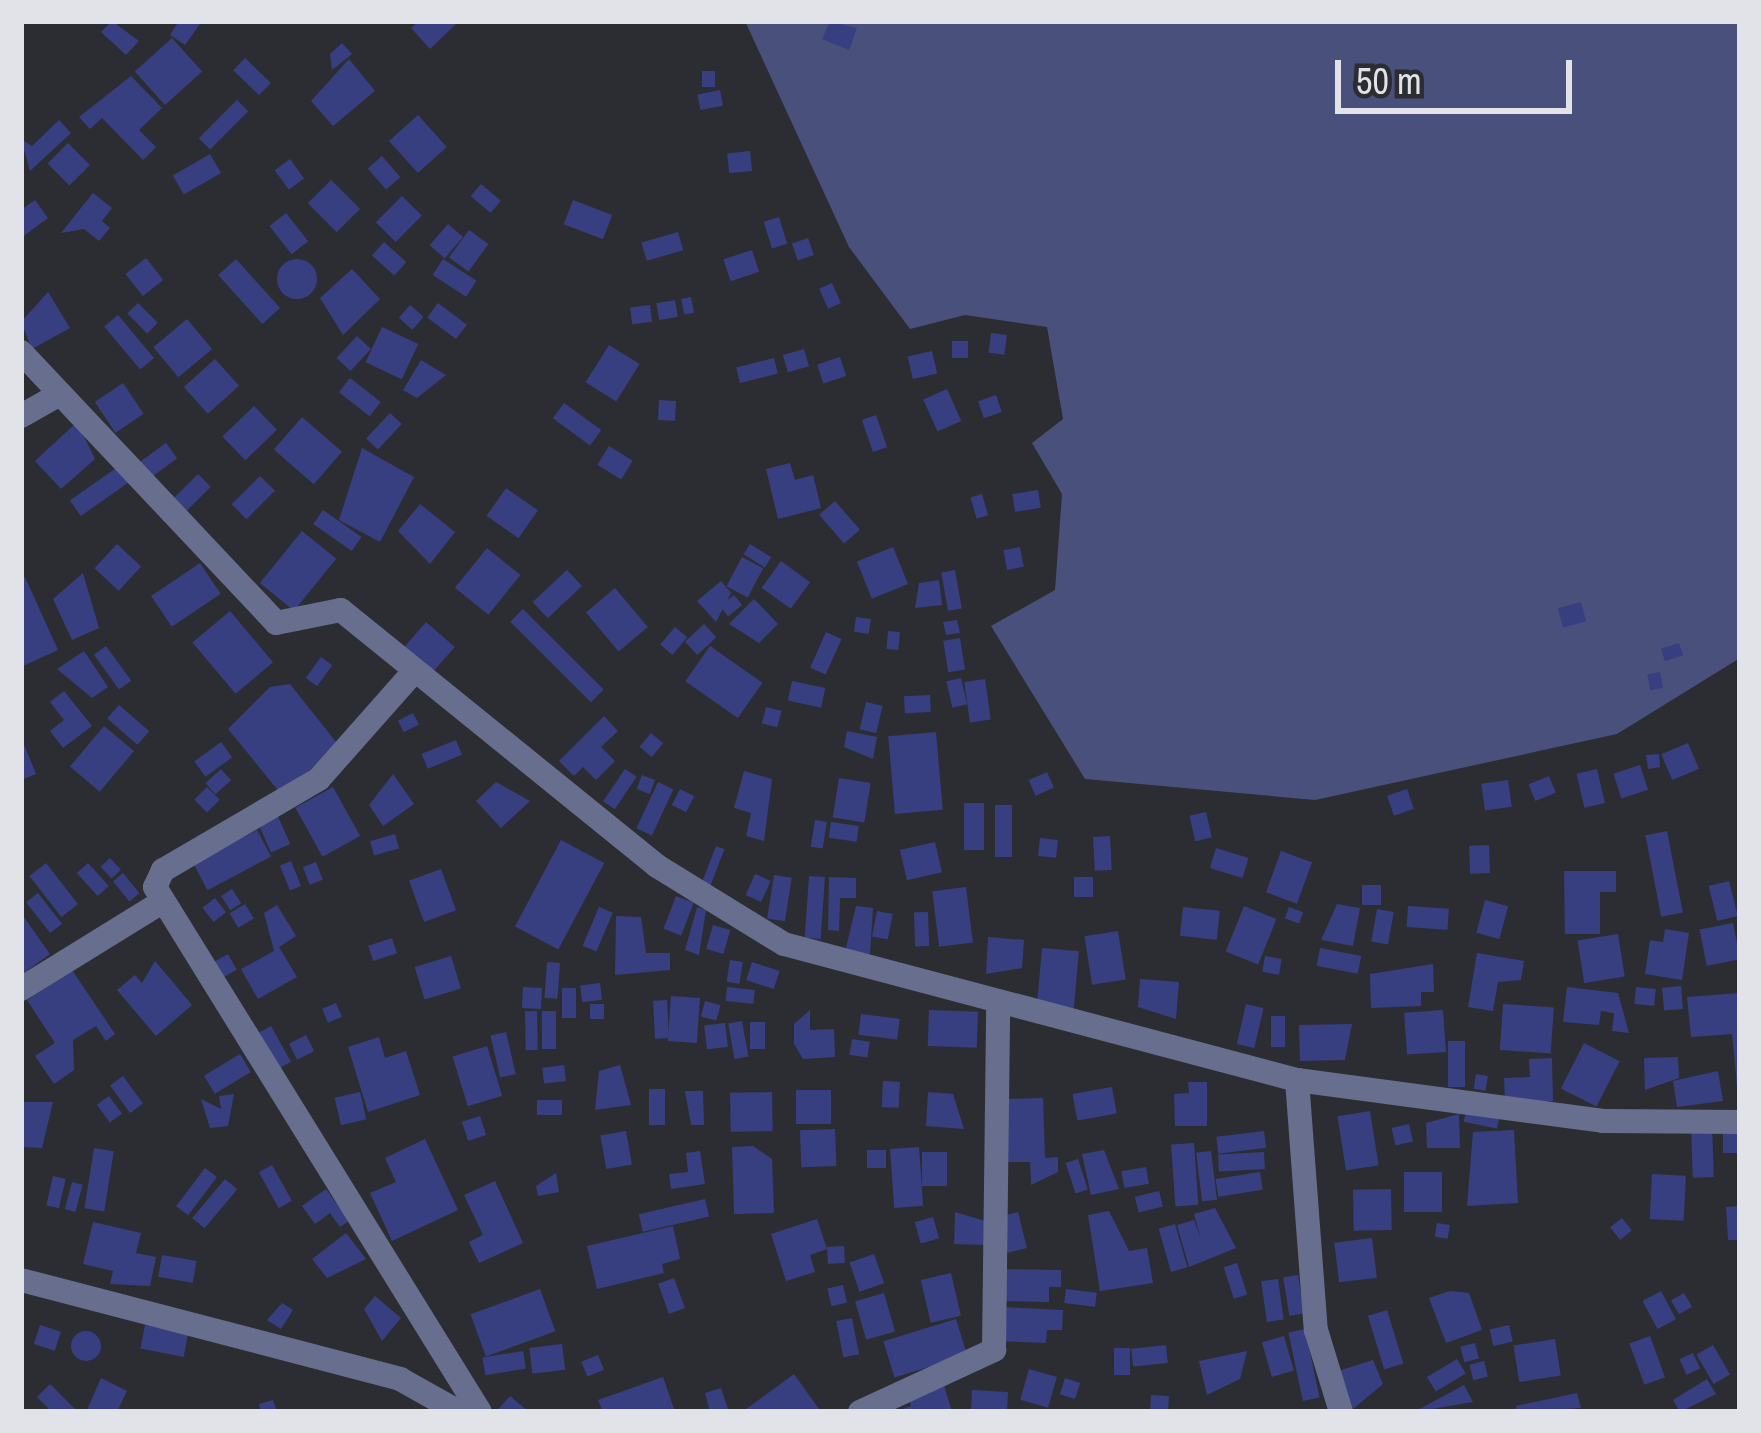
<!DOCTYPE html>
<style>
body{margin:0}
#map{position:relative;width:1761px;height:1433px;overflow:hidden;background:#2b2d33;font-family:"Archivo Narrow",sans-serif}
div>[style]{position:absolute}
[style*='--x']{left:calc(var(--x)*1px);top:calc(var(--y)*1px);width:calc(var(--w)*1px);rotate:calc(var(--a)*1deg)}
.green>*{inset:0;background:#49507b}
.building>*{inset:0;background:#383f80;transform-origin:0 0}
.round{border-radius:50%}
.minor>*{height:24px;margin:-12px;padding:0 12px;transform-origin:12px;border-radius:12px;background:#686e8d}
span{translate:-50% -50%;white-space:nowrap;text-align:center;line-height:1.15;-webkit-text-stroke:9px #2b2d33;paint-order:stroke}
.frame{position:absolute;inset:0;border:24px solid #e2e3e8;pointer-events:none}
.scale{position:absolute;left:1335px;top:60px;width:237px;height:54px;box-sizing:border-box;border:6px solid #e2e3e8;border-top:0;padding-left:15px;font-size:36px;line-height:42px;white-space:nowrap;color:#e2e3e8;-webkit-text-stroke:9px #2b2d33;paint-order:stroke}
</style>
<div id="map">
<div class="green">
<i style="clip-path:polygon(745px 21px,1740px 21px,1740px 658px,1617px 734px,1315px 800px,1085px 779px,991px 626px,1055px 590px,1062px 494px,1032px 443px,1063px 419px,1047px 327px,965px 315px,910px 329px,849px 247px)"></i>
</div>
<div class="building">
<i style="clip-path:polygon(112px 21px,139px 41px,126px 55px,101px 32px)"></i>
<i style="clip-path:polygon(179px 21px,202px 21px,185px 45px,170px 35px)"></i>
<i style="clip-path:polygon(419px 21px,459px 21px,430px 49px,411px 28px)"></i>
<i style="clip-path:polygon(830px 21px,857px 28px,849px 50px,822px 39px)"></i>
<i style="left:172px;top:38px;width:45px;height:50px;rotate:48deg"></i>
<i style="clip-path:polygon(342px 43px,352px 54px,332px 70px,330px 54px)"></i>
<i style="left:245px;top:58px;width:36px;height:17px;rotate:44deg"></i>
<i style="clip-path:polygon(349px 59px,375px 91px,333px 126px,311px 101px)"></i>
<i style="left:702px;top:71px;width:13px;height:16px"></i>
<i style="clip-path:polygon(131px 76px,162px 108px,139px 130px,156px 147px,143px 160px,102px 118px,90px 129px,79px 117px)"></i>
<i style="left:720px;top:90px;width:16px;height:23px;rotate:79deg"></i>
<i style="left:237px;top:100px;width:16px;height:54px;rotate:45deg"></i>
<i style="left:418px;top:115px;width:43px;height:39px;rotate:48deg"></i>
<i style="clip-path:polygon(59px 120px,71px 133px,30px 171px,21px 139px,32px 146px)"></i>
<i style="left:68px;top:143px;width:31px;height:29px;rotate:45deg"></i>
<i style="left:750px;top:151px;width:20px;height:23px;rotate:84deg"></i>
<i style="left:210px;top:154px;width:22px;height:43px;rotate:60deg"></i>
<i style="left:382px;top:156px;width:28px;height:19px;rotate:49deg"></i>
<i style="left:290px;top:159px;width:24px;height:19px;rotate:54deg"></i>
<i style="left:331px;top:180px;width:41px;height:33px;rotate:45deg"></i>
<i style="left:481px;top:184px;width:26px;height:16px;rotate:40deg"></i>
<i style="clip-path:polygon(93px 193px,112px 208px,102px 221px,110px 228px,99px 241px,84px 229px,61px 233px)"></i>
<i style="left:402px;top:196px;width:28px;height:37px;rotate:45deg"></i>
<i style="clip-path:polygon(35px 200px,48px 218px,21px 238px,21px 210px)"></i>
<i style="left:573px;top:200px;width:42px;height:26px;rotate:21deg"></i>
<i style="left:286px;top:213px;width:36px;height:21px;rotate:52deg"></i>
<i style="left:779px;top:217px;width:28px;height:16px;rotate:73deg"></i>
<i style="left:448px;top:224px;width:20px;height:28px;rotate:41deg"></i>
<i style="left:469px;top:230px;width:24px;height:34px;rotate:36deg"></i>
<i style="left:678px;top:232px;width:19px;height:38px;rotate:74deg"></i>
<i style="left:808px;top:238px;width:18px;height:17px;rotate:71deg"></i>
<i style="left:384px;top:242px;width:30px;height:18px;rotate:42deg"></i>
<i style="left:752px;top:250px;width:23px;height:30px;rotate:72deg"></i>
<i style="left:146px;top:258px;width:28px;height:26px;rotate:52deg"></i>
<i style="left:236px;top:259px;width:66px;height:24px;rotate:48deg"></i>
<i style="left:443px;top:259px;width:40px;height:19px;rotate:33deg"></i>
<i class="round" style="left:277px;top:259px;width:40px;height:40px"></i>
<i style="clip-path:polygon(352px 269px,380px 299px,343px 335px,320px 298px)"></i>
<i style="left:832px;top:283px;width:22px;height:14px;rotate:66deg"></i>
<i style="clip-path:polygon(48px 292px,70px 328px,32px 349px,21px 322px)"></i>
<i style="left:691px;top:297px;width:16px;height:10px;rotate:79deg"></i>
<i style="left:675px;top:300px;width:17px;height:19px;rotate:80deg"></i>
<i style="left:138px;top:303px;width:28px;height:15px;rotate:45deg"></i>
<i style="left:438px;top:303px;width:36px;height:18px;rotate:37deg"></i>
<i style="left:410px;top:305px;width:18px;height:17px;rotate:41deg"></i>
<i style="left:650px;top:305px;width:17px;height:20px;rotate:83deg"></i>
<i style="left:118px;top:315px;width:56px;height:18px;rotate:50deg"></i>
<i style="left:187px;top:319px;width:39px;height:44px;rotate:50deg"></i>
<i style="left:382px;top:327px;width:40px;height:39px;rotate:25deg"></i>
<i style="left:991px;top:333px;width:16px;height:20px;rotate:7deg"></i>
<i style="left:357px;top:336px;width:19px;height:30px;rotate:43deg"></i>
<i style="left:952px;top:341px;width:16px;height:17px"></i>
<i style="left:609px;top:345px;width:36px;height:44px;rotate:32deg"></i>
<i style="left:804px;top:349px;width:18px;height:22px;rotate:74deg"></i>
<i style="left:932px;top:351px;width:23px;height:25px;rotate:77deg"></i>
<i style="left:840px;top:357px;width:20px;height:24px;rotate:72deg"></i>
<i style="left:774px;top:358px;width:16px;height:39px;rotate:76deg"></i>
<i style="left:215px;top:359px;width:36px;height:42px;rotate:48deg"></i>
<i style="clip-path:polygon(421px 360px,446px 375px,417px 398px,403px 390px)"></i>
<i style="left:350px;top:378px;width:39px;height:18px;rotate:38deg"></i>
<i style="left:123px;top:383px;width:37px;height:34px;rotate:56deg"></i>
<i style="left:947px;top:389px;width:35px;height:26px;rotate:66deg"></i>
<i style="left:996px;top:395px;width:18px;height:19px;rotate:71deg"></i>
<i style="left:659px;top:400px;width:17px;height:20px;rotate:3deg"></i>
<i style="left:564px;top:403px;width:46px;height:19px;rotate:36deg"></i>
<i style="left:254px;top:406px;width:33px;height:44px;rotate:46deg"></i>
<i style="left:390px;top:413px;width:16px;height:35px;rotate:43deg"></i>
<i style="left:876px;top:415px;width:34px;height:15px;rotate:71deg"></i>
<i style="left:302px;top:417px;width:53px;height:43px;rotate:41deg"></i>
<i style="clip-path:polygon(77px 422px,95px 459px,61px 489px,35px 461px)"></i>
<i style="left:166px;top:443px;width:19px;height:35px;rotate:54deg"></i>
<i style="left:609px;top:446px;width:28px;height:22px;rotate:32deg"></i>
<i style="clip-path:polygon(362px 448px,414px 477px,380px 542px,339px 520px)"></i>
<i style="clip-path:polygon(790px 463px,795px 480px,813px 475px,821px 508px,778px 519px,766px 469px)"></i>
<i style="left:119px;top:466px;width:19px;height:60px;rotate:55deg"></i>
<i style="left:198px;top:474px;width:18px;height:34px;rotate:45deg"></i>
<i style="left:260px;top:476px;width:21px;height:40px;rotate:45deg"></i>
<i style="left:506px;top:488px;width:39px;height:34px;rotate:35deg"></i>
<i style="left:1038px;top:490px;width:18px;height:26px;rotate:81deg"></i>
<i style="left:982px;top:494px;width:22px;height:12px;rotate:74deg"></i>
<i style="left:835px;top:501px;width:38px;height:21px;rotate:49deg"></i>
<i style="clip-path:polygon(420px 504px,455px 532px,430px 564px,398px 531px)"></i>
<i style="left:323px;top:510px;width:47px;height:17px;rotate:35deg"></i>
<i style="left:302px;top:531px;width:44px;height:67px;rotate:39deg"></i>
<i style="left:117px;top:544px;width:33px;height:33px;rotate:43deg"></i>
<i style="left:750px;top:544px;width:25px;height:12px;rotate:32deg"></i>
<i style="left:893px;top:547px;width:40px;height:39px;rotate:68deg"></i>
<i style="left:1020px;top:547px;width:20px;height:17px;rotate:79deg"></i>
<i style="left:487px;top:548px;width:43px;height:51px;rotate:39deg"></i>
<i style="left:742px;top:557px;width:24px;height:33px;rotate:28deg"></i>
<i style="left:781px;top:561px;width:36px;height:33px;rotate:36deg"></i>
<i style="left:200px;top:563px;width:37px;height:59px;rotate:56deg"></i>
<i style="left:567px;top:570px;width:22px;height:47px;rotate:47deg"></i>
<i style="left:955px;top:570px;width:39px;height:14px;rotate:80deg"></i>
<i style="clip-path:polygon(83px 573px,99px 628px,72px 640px,53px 599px)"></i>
<i style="clip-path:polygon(25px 577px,58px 650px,21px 667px,21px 579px)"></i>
<i style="clip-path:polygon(939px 580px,942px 605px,915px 608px,919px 583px)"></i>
<i style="clip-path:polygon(721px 581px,731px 593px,716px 622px,697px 601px)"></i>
<i style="left:615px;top:588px;width:51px;height:38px;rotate:50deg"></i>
<i style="left:734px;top:595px;width:13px;height:18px;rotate:51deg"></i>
<i style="clip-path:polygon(754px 599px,778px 624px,759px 643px,729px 624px)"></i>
<i style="left:1581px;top:602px;width:20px;height:24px;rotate:75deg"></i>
<i style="left:523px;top:609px;width:114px;height:18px;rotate:45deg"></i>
<i style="left:230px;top:611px;width:67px;height:49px;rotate:50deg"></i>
<i style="left:856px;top:617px;width:15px;height:15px;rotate:8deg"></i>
<i style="clip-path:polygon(957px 620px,960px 633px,946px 635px,943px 622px)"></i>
<i style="left:426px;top:622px;width:38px;height:38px;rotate:41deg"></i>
<i style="left:704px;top:624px;width:18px;height:26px;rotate:47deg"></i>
<i style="left:675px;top:627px;width:16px;height:23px;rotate:40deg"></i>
<i style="left:888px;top:631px;width:12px;height:18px;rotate:5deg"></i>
<i style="left:826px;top:632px;width:17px;height:39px;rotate:24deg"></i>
<i style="left:960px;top:638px;width:32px;height:17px;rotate:81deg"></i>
<i style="left:1679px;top:643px;width:13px;height:19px;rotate:72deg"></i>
<i style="left:106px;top:646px;width:43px;height:15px;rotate:54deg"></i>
<i style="left:710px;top:646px;width:64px;height:43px;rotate:35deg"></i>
<i style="clip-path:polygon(84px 651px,108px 687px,92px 698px,57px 669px)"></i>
<i style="left:321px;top:657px;width:14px;height:26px;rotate:36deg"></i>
<i style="left:1660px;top:672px;width:16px;height:13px;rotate:79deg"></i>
<i style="left:961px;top:678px;width:27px;height:15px;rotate:77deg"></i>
<i style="left:985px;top:679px;width:41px;height:21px;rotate:82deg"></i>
<i style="left:792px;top:681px;width:34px;height:20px;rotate:12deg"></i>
<i style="clip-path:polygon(290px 684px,340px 747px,281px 794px,228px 729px,270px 687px)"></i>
<i style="clip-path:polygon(64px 691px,92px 726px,63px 748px,50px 731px,64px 720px,50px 702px)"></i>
<i style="left:930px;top:695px;width:17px;height:26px;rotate:87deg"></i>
<i style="left:866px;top:702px;width:17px;height:28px;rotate:13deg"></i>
<i style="left:119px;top:705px;width:40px;height:18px;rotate:41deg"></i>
<i style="left:766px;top:707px;width:16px;height:17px;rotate:14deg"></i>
<i style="left:413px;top:713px;width:13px;height:17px;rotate:63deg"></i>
<i style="clip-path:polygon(604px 716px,618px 731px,601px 747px,615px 761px,596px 780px,583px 767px,574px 776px,559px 761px)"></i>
<i style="left:104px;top:726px;width:39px;height:53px;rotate:40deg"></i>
<i style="clip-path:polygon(847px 731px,877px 737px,873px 759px,844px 747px)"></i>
<i style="left:936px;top:732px;width:78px;height:48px;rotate:85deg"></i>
<i style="left:651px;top:733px;width:16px;height:18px;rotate:40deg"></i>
<i style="clip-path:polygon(21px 737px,36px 774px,21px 780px)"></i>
<i style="left:456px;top:740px;width:16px;height:37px;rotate:68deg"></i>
<i style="left:221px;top:742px;width:19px;height:33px;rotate:54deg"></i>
<i style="left:1688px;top:743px;width:28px;height:29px;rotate:67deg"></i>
<i style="clip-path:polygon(1659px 754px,1660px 767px,1648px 769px,1646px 755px)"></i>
<i style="left:1640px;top:765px;width:26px;height:28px;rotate:72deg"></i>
<i style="left:221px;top:769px;width:15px;height:21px;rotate:48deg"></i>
<i style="left:625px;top:769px;width:14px;height:39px;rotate:34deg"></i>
<i style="left:1597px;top:769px;width:35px;height:21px;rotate:77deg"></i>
<i style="clip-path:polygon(744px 771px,772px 779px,764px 841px,746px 836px,751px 813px,734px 808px)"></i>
<i style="left:1047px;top:772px;width:17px;height:20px;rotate:66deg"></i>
<i style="clip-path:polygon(393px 774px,414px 804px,383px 826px,369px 805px)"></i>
<i style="left:642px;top:775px;width:14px;height:15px;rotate:21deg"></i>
<i style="left:1549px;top:776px;width:18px;height:22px;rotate:68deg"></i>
<i style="left:839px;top:778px;width:32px;height:40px;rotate:9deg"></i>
<i style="left:1508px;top:780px;width:27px;height:27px;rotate:82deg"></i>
<i style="clip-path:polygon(496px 782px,530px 801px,501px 828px,476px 801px)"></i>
<i style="left:658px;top:782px;width:17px;height:51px;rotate:25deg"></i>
<i style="left:207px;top:787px;width:18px;height:18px;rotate:45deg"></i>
<i style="left:333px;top:787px;width:56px;height:43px;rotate:61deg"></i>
<i style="left:680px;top:789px;width:16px;height:18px;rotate:27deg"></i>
<i style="left:1407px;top:789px;width:21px;height:21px;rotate:71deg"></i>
<i style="left:964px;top:803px;width:20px;height:47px"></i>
<i style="left:995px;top:805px;width:17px;height:52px"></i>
<i style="left:276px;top:812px;width:35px;height:21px;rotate:66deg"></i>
<i style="left:1206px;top:812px;width:26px;height:17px;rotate:77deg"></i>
<i style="left:815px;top:820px;width:12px;height:27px;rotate:9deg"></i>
<i style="left:831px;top:822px;width:28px;height:16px;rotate:8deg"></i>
<i style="left:257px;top:830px;width:30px;height:72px;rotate:62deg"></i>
<i style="left:1667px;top:831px;width:83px;height:22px;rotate:79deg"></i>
<i style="left:395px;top:834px;width:15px;height:26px;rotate:74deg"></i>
<i style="left:1110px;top:836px;width:34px;height:17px;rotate:87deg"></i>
<i style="left:1040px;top:838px;width:18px;height:18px;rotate:6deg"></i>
<i style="left:561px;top:840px;width:49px;height:98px;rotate:28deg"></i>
<i style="left:935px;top:842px;width:31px;height:36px;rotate:77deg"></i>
<i style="left:1489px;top:845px;width:28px;height:20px;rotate:88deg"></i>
<i style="left:716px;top:846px;width:9px;height:41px;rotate:21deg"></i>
<i style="left:1216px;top:848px;width:34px;height:21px;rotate:17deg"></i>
<i style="left:1281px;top:851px;width:33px;height:44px;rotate:20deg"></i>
<i style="left:110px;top:858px;width:16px;height:13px;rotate:47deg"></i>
<i style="left:291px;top:861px;width:27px;height:12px;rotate:68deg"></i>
<i style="left:316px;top:862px;width:19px;height:14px;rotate:69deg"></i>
<i style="left:46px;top:863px;width:52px;height:21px;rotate:52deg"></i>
<i style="left:88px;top:863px;width:31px;height:15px;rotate:48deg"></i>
<i style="left:441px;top:869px;width:44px;height:34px;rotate:70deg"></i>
<i style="clip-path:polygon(1564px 871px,1616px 871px,1616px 892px,1600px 892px,1600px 934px,1565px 934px)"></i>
<i style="left:123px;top:873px;width:26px;height:13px;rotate:51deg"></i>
<i style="left:755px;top:874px;width:17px;height:23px;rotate:24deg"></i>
<i style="left:774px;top:875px;width:18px;height:44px;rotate:9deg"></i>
<i style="left:809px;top:876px;width:16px;height:62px;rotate:4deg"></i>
<i style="clip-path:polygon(829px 877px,856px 878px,856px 898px,840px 898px,839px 931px,828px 930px)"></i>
<i style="left:1074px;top:877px;width:19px;height:20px"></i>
<i style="left:1729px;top:881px;width:36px;height:21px;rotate:76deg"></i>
<i style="left:1362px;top:885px;width:19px;height:20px"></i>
<i style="left:966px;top:887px;width:56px;height:34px;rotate:83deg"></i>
<i style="left:232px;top:889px;width:17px;height:13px;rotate:57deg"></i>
<i style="left:38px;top:893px;width:39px;height:15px;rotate:52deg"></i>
<i style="left:676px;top:896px;width:19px;height:35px;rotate:21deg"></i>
<i style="left:215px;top:898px;width:18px;height:16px;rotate:52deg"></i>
<i style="left:1485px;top:900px;width:24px;height:34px;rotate:15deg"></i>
<i style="left:245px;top:904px;width:17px;height:18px;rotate:59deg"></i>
<i style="clip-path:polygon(1337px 904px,1360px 908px,1353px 946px,1321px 940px)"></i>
<i style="clip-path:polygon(277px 905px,296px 936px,279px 947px,297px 977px,258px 999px,241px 969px,274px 951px,264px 913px)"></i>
<i style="clip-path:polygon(856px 906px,873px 908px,870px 954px,845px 952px)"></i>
<i style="left:1244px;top:906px;width:35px;height:49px;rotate:22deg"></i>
<i style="left:1408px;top:906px;width:41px;height:21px;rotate:4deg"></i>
<i style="left:599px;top:907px;width:15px;height:42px;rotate:23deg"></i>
<i style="clip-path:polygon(697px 907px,706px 910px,699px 955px,685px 950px)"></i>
<i style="left:1183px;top:907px;width:37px;height:29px;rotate:6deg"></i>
<i style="left:1289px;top:907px;width:15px;height:12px;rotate:20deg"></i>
<i style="left:1377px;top:909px;width:17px;height:33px;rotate:10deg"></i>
<i style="left:877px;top:911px;width:16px;height:26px;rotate:11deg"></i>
<i style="left:928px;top:912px;width:34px;height:14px;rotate:88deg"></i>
<i style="clip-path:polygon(21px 913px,50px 954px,21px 975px)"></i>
<i style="clip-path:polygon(616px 916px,641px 917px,646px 953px,670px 953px,670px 970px,615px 975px)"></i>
<i style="left:1733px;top:923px;width:37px;height:34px;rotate:79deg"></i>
<i style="left:713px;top:925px;width:18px;height:25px;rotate:16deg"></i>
<i style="clip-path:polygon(1665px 929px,1689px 933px,1682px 980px,1645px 974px,1650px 940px,1663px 942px)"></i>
<i style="left:1118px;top:931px;width:49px;height:34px;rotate:81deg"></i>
<i style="left:1618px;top:934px;width:43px;height:41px;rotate:81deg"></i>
<i style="clip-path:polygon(988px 937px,1024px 940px,1022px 968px,986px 974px)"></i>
<i style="left:392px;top:938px;width:16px;height:25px;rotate:72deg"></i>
<i style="left:1042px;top:948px;width:37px;height:59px;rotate:5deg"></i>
<i style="left:1320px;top:948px;width:42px;height:18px;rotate:11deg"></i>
<i style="clip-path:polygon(1477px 953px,1524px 961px,1521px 980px,1498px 982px,1493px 1011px,1468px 1007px)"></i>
<i style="left:228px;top:954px;width:18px;height:22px;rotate:61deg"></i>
<i style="left:451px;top:956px;width:34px;height:38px;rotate:73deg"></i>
<i style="left:1265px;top:956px;width:17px;height:16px;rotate:10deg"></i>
<i style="left:730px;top:960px;width:13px;height:22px;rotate:9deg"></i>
<i style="clip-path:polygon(155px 961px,192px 1005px,156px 1036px,117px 990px,135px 975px,142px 983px)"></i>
<i style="left:547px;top:962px;width:13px;height:36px;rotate:4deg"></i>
<i style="left:752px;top:962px;width:29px;height:19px;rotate:18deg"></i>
<i style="clip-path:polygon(1433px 964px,1434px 992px,1421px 992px,1421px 1006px,1371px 1008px,1370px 974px)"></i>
<i style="clip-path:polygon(72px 970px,115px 1034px,106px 1041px,96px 1026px,73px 1040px,74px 1070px,54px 1084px,35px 1056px,55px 1043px,27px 1000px)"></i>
<i style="clip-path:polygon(1140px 979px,1179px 982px,1176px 1019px,1138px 1007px)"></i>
<i style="left:600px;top:983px;width:17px;height:20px;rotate:83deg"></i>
<i style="left:1681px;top:986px;width:23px;height:19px;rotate:85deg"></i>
<i style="left:523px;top:987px;width:19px;height:21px;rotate:3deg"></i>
<i style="left:727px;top:987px;width:28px;height:14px;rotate:6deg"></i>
<i style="clip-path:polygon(1567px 987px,1618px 993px,1629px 1033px,1612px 1031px,1614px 1013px,1601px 1011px,1599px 1025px,1563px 1022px)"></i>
<i style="left:1636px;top:987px;width:20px;height:17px;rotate:6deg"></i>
<i style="left:562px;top:988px;width:14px;height:30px"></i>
<i style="clip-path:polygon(1740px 993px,1740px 1086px,1737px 1086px,1732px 1034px,1691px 1037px,1687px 997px)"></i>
<i style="left:671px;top:996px;width:29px;height:45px;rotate:4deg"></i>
<i style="left:667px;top:1000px;width:38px;height:14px;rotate:87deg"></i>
<i style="left:705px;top:1001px;width:16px;height:16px;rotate:15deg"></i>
<i style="left:336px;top:1003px;width:15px;height:15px;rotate:67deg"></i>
<i style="left:590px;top:1004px;width:14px;height:15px"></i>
<i style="left:1246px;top:1004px;width:18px;height:41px;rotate:13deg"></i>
<i style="left:1503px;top:1004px;width:51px;height:46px;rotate:4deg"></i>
<i style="clip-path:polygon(810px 1010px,810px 1030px,834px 1029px,835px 1057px,803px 1059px,794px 1044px,794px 1024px)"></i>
<i style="left:929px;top:1010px;width:49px;height:36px;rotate:2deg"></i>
<i style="left:1443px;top:1010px;width:42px;height:39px;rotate:86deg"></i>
<i style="left:537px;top:1011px;width:39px;height:12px;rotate:89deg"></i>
<i style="left:542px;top:1011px;width:14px;height:38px"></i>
<i style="left:861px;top:1014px;width:39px;height:21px;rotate:7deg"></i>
<i style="left:1271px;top:1016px;width:14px;height:31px"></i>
<i style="left:742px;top:1021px;width:36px;height:14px;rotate:80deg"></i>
<i style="left:750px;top:1022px;width:15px;height:27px"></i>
<i style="left:725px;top:1023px;width:24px;height:21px;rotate:83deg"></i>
<i style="clip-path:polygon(1352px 1024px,1345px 1060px,1300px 1061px,1299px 1025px)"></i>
<i style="left:271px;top:1026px;width:41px;height:19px;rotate:61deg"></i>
<i style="left:506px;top:1032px;width:43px;height:16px;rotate:77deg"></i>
<i style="left:306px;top:1035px;width:18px;height:19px;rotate:63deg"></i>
<i style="clip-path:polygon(379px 1037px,385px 1058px,406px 1051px,420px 1095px,368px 1112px,348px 1047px)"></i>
<i style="left:852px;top:1039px;width:18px;height:16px;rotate:9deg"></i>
<i style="left:1448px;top:1041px;width:17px;height:46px"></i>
<i style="left:1584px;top:1043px;width:40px;height:51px;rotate:27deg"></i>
<i style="left:487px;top:1046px;width:52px;height:36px;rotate:73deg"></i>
<i style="left:240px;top:1054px;width:21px;height:42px;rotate:59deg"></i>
<i style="clip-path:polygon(1678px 1057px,1679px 1078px,1645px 1090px,1644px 1058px)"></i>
<i style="clip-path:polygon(1552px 1058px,1553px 1101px,1505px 1103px,1504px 1078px,1530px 1077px,1529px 1059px)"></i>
<i style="left:564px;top:1065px;width:16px;height:22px;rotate:83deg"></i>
<i style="clip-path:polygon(620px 1065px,631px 1105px,595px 1110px,599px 1071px)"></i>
<i style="clip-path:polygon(1718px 1071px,1723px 1101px,1677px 1107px,1673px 1081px)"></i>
<i style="left:1476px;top:1074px;width:12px;height:15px;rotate:9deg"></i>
<i style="left:123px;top:1076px;width:34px;height:16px;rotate:54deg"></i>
<i style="left:883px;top:1081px;width:17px;height:26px;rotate:3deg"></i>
<i style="clip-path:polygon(1188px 1082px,1207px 1082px,1207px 1126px,1175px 1126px,1174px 1094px,1189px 1093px)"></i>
<i style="left:1112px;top:1087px;width:27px;height:40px;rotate:80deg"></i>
<i style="left:649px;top:1089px;width:16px;height:36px"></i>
<i style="left:796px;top:1090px;width:35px;height:34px"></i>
<i style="clip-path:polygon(685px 1091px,703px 1091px,704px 1125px,691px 1125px)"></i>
<i style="left:360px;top:1092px;width:28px;height:26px;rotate:77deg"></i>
<i style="left:772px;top:1092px;width:39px;height:42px;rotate:89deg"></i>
<i style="clip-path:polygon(928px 1092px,953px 1094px,964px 1129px,926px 1126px)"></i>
<i style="clip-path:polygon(234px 1094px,228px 1126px,210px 1128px,201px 1099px,221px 1109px,219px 1096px)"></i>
<i style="left:109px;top:1096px;width:22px;height:15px;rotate:54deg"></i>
<i style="clip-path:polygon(1043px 1098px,1045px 1158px,1058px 1157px,1058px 1172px,1031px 1185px,1030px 1162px,1005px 1162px,1003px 1099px)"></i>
<i style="left:537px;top:1100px;width:25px;height:15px"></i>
<i style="clip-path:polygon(21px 1102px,53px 1102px,42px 1148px,21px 1147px)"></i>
<i style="left:1467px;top:1106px;width:34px;height:16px;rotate:12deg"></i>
<i style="left:1370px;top:1111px;width:55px;height:33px;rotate:81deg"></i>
<i style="clip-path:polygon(1459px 1114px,1460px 1148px,1427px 1148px,1426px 1123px)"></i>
<i style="left:480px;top:1116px;width:20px;height:19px;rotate:72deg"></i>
<i style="left:1409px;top:1124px;width:18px;height:18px;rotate:77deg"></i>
<i style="left:1712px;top:1126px;width:51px;height:21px;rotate:88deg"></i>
<i style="left:835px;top:1129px;width:37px;height:35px;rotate:88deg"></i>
<i style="left:1723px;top:1129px;width:15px;height:24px"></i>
<i style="clip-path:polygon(1514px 1130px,1518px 1203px,1467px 1206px,1473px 1132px)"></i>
<i style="left:626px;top:1131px;width:34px;height:26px;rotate:80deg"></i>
<i style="left:1264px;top:1131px;width:17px;height:48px;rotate:83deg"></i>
<i style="clip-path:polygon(425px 1139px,458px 1210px,392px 1241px,370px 1193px,396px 1182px,385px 1158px)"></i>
<i style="left:1194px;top:1143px;width:62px;height:23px;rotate:86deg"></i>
<i style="clip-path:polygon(753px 1146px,772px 1159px,774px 1213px,734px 1214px,732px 1147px)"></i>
<i style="left:919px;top:1147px;width:59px;height:29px;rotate:86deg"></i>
<i style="left:94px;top:1148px;width:20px;height:61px;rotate:9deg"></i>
<i style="left:867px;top:1150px;width:19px;height:18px"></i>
<i style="clip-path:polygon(1104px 1150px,1119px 1189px,1091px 1195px,1082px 1154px)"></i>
<i style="clip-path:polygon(700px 1151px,705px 1184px,671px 1189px,669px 1174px,688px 1172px,686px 1153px)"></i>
<i style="left:1211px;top:1151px;width:49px;height:15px;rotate:83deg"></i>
<i style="left:922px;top:1152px;width:25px;height:34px"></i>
<i style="left:1264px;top:1152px;width:17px;height:46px;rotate:87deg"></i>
<i style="left:1078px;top:1159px;width:32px;height:13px;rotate:72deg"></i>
<i style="left:272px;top:1165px;width:41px;height:15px;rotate:61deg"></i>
<i style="left:1146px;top:1167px;width:17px;height:25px;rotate:80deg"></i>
<i style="left:205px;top:1168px;width:15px;height:48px;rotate:37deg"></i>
<i style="left:1260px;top:1172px;width:18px;height:45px;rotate:81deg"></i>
<i style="left:1404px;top:1172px;width:38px;height:40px"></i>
<i style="clip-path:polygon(556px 1173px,559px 1192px,538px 1196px,536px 1186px)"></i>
<i style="left:1652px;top:1174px;width:34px;height:45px;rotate:3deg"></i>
<i style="left:53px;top:1176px;width:13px;height:30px;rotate:13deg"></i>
<i style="left:225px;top:1179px;width:16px;height:51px;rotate:40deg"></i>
<i style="clip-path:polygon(495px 1181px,523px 1243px,479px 1263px,469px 1242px,483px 1235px,464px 1195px)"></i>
<i style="left:72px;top:1182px;width:11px;height:28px;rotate:15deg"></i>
<i style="clip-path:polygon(326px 1189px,349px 1221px,340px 1227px,330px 1213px,315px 1224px,302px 1206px)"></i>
<i style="left:1391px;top:1189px;width:41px;height:38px;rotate:89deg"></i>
<i style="left:1159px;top:1191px;width:16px;height:25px;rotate:76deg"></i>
<i style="left:705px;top:1199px;width:18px;height:68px;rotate:77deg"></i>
<i style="clip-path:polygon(1740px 1206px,1740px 1240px,1728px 1240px,1726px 1207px)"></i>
<i style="clip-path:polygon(1215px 1208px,1236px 1248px,1189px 1267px,1177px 1225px,1194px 1220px,1201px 1239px,1194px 1214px)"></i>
<i style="clip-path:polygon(1109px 1211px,1129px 1251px,1147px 1248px,1153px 1283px,1100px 1291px,1088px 1215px)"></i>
<i style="clip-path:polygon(955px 1212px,985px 1221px,984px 1245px,954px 1244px)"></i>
<i style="left:1018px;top:1212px;width:37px;height:20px;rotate:76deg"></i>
<i style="left:933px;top:1217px;width:22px;height:19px;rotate:74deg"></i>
<i style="left:1622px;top:1218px;width:16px;height:15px;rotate:52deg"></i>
<i style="clip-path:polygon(817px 1219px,827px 1249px,810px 1255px,815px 1272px,786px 1281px,771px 1234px)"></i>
<i style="clip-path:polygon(93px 1222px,141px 1233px,136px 1253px,156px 1257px,150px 1286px,110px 1284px,113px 1271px,83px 1264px)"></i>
<i style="left:1437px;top:1223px;width:13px;height:14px;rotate:9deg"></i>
<i style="left:1175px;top:1224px;width:45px;height:17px;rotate:74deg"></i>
<i style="clip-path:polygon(673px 1226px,680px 1259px,662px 1264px,664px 1273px,597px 1289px,587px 1246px)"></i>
<i style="clip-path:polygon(346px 1233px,366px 1259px,327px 1278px,312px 1259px)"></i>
<i style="left:1372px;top:1238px;width:40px;height:38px;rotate:83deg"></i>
<i style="left:844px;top:1246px;width:17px;height:17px;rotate:87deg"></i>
<i style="left:874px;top:1254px;width:31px;height:26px;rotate:71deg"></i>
<i style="left:162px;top:1255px;width:35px;height:22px;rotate:10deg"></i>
<i style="left:1237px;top:1263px;width:33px;height:14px;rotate:72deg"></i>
<i style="clip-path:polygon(1004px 1269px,1061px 1270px,1061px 1287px,1049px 1287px,1049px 1302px,1003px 1301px)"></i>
<i style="left:951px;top:1273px;width:44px;height:31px;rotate:77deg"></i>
<i style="left:1298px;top:1275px;width:39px;height:15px;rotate:81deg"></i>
<i style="left:674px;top:1278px;width:32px;height:17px;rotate:70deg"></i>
<i style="left:1278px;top:1279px;width:41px;height:17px;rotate:82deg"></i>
<i style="left:843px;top:1285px;width:18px;height:16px;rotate:77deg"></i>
<i style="left:540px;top:1289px;width:45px;height:74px;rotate:70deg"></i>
<i style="left:1066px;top:1289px;width:31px;height:14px;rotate:7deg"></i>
<i style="clip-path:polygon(1450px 1291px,1469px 1293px,1482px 1330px,1446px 1343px,1429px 1298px)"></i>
<i style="left:1661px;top:1291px;width:32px;height:21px;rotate:62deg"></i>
<i style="left:884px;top:1293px;width:40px;height:30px;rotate:74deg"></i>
<i style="left:1684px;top:1293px;width:16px;height:15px;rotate:60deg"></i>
<i style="clip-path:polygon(375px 1296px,401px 1318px,382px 1341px,364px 1309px)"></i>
<i style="clip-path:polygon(282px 1303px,293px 1310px,281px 1329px,267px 1320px)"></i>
<i style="clip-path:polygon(1002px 1307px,1063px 1310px,1062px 1330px,1047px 1330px,1046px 1343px,1000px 1341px)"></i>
<i style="left:1387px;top:1310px;width:56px;height:20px;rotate:73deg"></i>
<i style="left:852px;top:1318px;width:37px;height:16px;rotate:79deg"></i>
<i style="left:956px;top:1319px;width:38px;height:76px;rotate:73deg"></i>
<i style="left:40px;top:1325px;width:22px;height:20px;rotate:18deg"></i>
<i style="left:145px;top:1325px;width:44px;height:24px;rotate:11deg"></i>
<i style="left:1509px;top:1325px;width:17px;height:20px;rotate:77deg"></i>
<i style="left:1305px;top:1329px;width:70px;height:17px;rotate:78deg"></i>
<i class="round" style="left:71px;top:1331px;width:30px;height:30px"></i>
<i style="left:1284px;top:1336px;width:36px;height:23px;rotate:74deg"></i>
<i style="left:1650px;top:1336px;width:44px;height:22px;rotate:70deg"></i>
<i style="left:1555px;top:1339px;width:37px;height:42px;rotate:81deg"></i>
<i style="left:1475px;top:1343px;width:16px;height:15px;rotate:76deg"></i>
<i style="left:562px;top:1344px;width:26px;height:33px;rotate:83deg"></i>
<i style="left:1166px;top:1345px;width:18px;height:35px;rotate:84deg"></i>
<i style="left:1713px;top:1345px;width:34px;height:19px;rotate:60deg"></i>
<i style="left:1114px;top:1348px;width:16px;height:27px"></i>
<i style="left:523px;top:1351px;width:18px;height:41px;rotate:81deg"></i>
<i style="clip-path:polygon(1247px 1351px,1240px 1379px,1207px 1395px,1199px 1361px)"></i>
<i style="left:1693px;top:1353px;width:17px;height:15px;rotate:65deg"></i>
<i style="left:598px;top:1355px;width:16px;height:18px;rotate:68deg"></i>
<i style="left:1457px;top:1359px;width:17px;height:35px;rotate:59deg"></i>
<i style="clip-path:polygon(1373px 1360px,1383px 1384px,1353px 1409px,1338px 1371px)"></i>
<i style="left:1484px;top:1361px;width:16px;height:15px;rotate:76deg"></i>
<i style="left:1029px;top:1369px;width:29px;height:32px;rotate:16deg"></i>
<i style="clip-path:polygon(794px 1374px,821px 1412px,742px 1412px)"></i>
<i style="clip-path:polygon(663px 1377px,675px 1412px,603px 1412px,598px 1400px)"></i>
<i style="clip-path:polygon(101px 1378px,127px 1391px,117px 1412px,86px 1412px)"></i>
<i style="left:1065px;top:1378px;width:16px;height:17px;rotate:18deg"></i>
<i style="clip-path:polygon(1707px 1379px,1716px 1394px,1680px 1412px,1673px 1400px)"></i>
<i style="clip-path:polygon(943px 1382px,952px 1412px,895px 1412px,911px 1406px,907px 1392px)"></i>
<i style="clip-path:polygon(50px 1384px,78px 1412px,52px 1412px,37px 1397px)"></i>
<i style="clip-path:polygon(1464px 1385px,1473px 1402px,1414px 1412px)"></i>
<i style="clip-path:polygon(721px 1388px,729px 1412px,710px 1412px,705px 1393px)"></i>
<i style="left:1008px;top:1392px;width:20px;height:36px;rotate:93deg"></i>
<i style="clip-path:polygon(1577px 1393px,1581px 1408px,1517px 1412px,1516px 1406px)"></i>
<i style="left:1151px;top:1395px;width:18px;height:17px;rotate:3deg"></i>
<i style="clip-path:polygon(510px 1396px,529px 1412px,496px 1412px)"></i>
<i style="clip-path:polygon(273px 1400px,277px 1412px,261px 1412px,259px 1404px)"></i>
</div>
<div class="minor">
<i style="--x:21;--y:352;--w:372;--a:46.7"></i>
<i style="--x:276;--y:623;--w:66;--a:-11.3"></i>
<i style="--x:341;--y:610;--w:407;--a:39"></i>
<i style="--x:657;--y:866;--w:149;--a:31.6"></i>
<i style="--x:784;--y:944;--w:531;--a:14.85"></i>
<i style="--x:1297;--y:1080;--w:309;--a:7.6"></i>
<i style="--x:1603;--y:1121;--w:137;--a:0.4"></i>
<i style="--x:21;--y:416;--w:45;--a:-29.4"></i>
<i style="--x:410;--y:676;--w:137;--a:131.5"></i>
<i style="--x:319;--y:779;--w:181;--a:149.7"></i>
<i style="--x:163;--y:870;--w:19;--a:115"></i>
<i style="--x:155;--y:887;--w:617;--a:58.24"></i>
<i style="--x:21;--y:989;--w:166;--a:-31.7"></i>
<i style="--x:1297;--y:1080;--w:251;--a:85.7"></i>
<i style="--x:1316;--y:1330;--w:86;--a:73"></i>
<i style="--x:21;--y:1280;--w:392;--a:14.6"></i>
<i style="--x:400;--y:1379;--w:68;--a:29.2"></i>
<i style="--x:860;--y:1412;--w:148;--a:-24.8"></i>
<i style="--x:994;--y:1350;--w:343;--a:-89.3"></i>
</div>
<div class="frame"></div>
<div class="scale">50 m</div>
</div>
